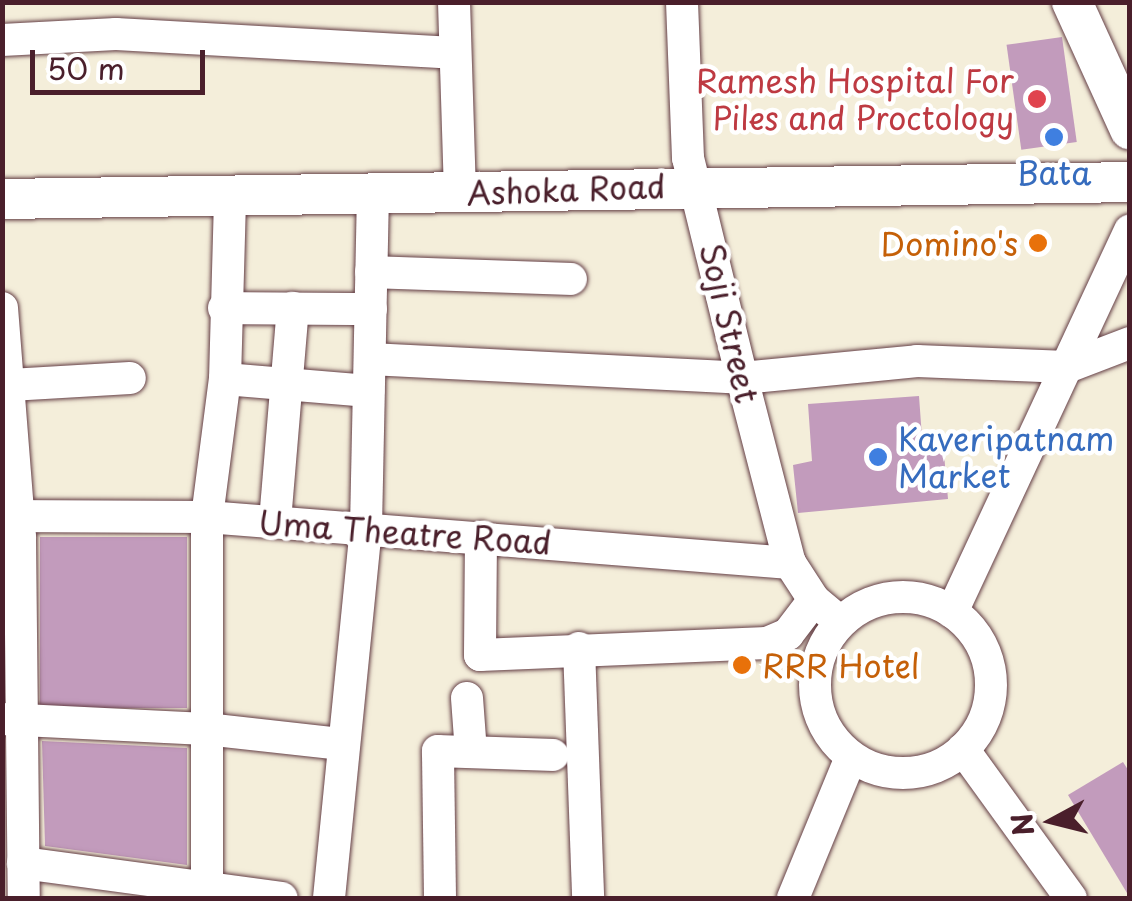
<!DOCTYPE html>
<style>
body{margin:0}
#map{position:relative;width:1132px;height:901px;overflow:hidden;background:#f4eeda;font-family:"Playpen Sans",sans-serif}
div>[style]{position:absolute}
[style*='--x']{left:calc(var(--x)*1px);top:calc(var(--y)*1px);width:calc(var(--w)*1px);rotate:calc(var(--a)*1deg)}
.building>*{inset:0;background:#c29bbc;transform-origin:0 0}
.roads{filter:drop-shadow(0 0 2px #643e45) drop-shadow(0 0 2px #643e45)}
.minor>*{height:32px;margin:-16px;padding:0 16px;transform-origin:16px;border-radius:16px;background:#fff}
.minor>.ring{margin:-16px;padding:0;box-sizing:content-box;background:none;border:32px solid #fff;border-radius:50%}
.major>*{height:40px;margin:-20px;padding:0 20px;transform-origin:20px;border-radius:20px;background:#fff}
.dots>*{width:28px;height:28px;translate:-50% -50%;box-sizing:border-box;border:5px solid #fff;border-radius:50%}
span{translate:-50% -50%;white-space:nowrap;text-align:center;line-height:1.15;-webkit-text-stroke:9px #fff;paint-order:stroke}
.health-label{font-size:32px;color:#be3a42}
.right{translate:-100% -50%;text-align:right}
.shop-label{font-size:32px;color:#366cbe}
.left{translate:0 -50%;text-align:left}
.street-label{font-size:32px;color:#4a1f2b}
.food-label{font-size:32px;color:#c56008}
.frame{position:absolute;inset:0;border:5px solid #4a1f2b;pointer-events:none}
.north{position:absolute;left:1002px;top:771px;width:100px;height:100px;-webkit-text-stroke:8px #fff;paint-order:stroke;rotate:263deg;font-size:28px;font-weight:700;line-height:40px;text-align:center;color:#4a1f2b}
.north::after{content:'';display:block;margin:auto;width:35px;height:45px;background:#4a1f2b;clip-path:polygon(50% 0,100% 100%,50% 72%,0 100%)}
.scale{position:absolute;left:30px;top:50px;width:175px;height:45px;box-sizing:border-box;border:5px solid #4a1f2b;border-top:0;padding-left:12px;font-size:30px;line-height:35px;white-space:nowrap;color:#4a1f2b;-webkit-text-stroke:8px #fff;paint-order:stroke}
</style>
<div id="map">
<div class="building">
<i style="left:1062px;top:37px;width:106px;height:56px;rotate:82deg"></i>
<i style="clip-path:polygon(919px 396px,923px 451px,944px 454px,948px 499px,798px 513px,793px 465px,812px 461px,808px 404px)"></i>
<i style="left:187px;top:537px;width:171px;height:147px;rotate:90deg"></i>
<i style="clip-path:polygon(42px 741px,187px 748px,187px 865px,45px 846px)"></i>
<i style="clip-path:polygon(1123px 762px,1130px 773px,1130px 898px,1068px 795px)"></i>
</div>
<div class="roads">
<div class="minor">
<i style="--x:454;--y:2;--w:190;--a:88.2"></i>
<i style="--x:682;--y:2;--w:156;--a:87.8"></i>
<i style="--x:688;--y:158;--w:227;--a:76.2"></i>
<i style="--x:742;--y:378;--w:191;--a:75.5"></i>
<i style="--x:790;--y:563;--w:44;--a:57"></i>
<i style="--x:814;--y:600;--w:34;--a:40"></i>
<i style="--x:2;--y:40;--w:114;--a:-3"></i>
<i style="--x:116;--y:34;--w:338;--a:3.2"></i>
<i style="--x:371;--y:272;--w:200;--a:2"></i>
<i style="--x:2;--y:308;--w:231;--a:85.5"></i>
<i style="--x:20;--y:538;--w:360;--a:89.4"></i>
<i style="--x:224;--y:308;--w:147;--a:0.4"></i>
<i style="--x:370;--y:359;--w:372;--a:2.9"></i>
<i style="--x:742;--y:378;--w:176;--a:-5.5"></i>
<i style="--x:917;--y:361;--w:150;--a:2.3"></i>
<i style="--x:1067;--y:367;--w:67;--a:-20.9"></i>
<i style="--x:225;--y:379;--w:144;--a:4.8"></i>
<i style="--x:10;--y:385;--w:120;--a:-3.3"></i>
<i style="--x:2;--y:516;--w:205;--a:0.3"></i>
<i style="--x:207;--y:517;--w:585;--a:4.51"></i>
<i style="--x:275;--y:521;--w:214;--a:-85.2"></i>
<i style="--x:481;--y:537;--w:118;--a:90.5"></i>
<i style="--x:480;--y:655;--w:287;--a:-2.4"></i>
<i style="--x:767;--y:643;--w:23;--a:-23"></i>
<i style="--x:788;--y:634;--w:43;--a:-52.6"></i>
<i class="ring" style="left:815px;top:597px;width:144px;height:144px"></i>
<i style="--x:952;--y:612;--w:421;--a:-65"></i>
<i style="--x:579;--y:648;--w:250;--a:87.9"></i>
<i style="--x:467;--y:698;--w:54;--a:85.8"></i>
<i style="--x:2;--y:719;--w:204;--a:2.8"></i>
<i style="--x:206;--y:729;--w:137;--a:6.3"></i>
<i style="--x:963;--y:749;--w:184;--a:54.1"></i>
<i style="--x:23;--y:863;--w:261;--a:7.7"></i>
<i style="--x:207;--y:898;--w:381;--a:-90"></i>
<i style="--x:207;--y:517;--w:139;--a:-82.6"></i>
<i style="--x:225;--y:379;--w:183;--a:-88.4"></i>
<i style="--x:329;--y:898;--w:373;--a:-84.3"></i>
<i style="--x:366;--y:527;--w:333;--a:-88.8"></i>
<i style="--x:440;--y:898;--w:147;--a:-90.8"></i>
<i style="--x:438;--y:751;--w:115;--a:2"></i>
<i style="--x:793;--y:898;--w:152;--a:-67.6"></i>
</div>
<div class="major">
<i style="--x:1072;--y:2;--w:140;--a:65.5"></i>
<i style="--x:2;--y:199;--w:1128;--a:-0.86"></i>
</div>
</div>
<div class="dots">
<i style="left:1037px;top:99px;background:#e0444e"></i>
<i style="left:1054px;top:137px;background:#3f7fe0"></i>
<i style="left:1038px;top:243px;background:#e8710a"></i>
<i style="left:878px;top:457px;background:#3f7fe0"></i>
<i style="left:742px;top:665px;background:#e8710a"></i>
</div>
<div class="health-label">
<span class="right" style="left:1014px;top:99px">Ramesh Hospital For<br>Piles and Proctology</span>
</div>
<div class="shop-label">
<span style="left:1054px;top:172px">Bata</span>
<span class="left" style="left:898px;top:457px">Kaveripatnam<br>Market</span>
</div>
<div class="street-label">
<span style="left:566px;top:189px;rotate:-2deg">Ashoka Road</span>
<span style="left:730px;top:323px;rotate:77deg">Soji Street</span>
<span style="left:405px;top:532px;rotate:4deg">Uma Theatre Road</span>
</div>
<div class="food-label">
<span class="right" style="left:1018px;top:243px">Domino's</span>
<span class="left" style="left:762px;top:665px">RRR Hotel</span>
</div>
<div class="frame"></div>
<div class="north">N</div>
<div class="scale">50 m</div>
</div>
